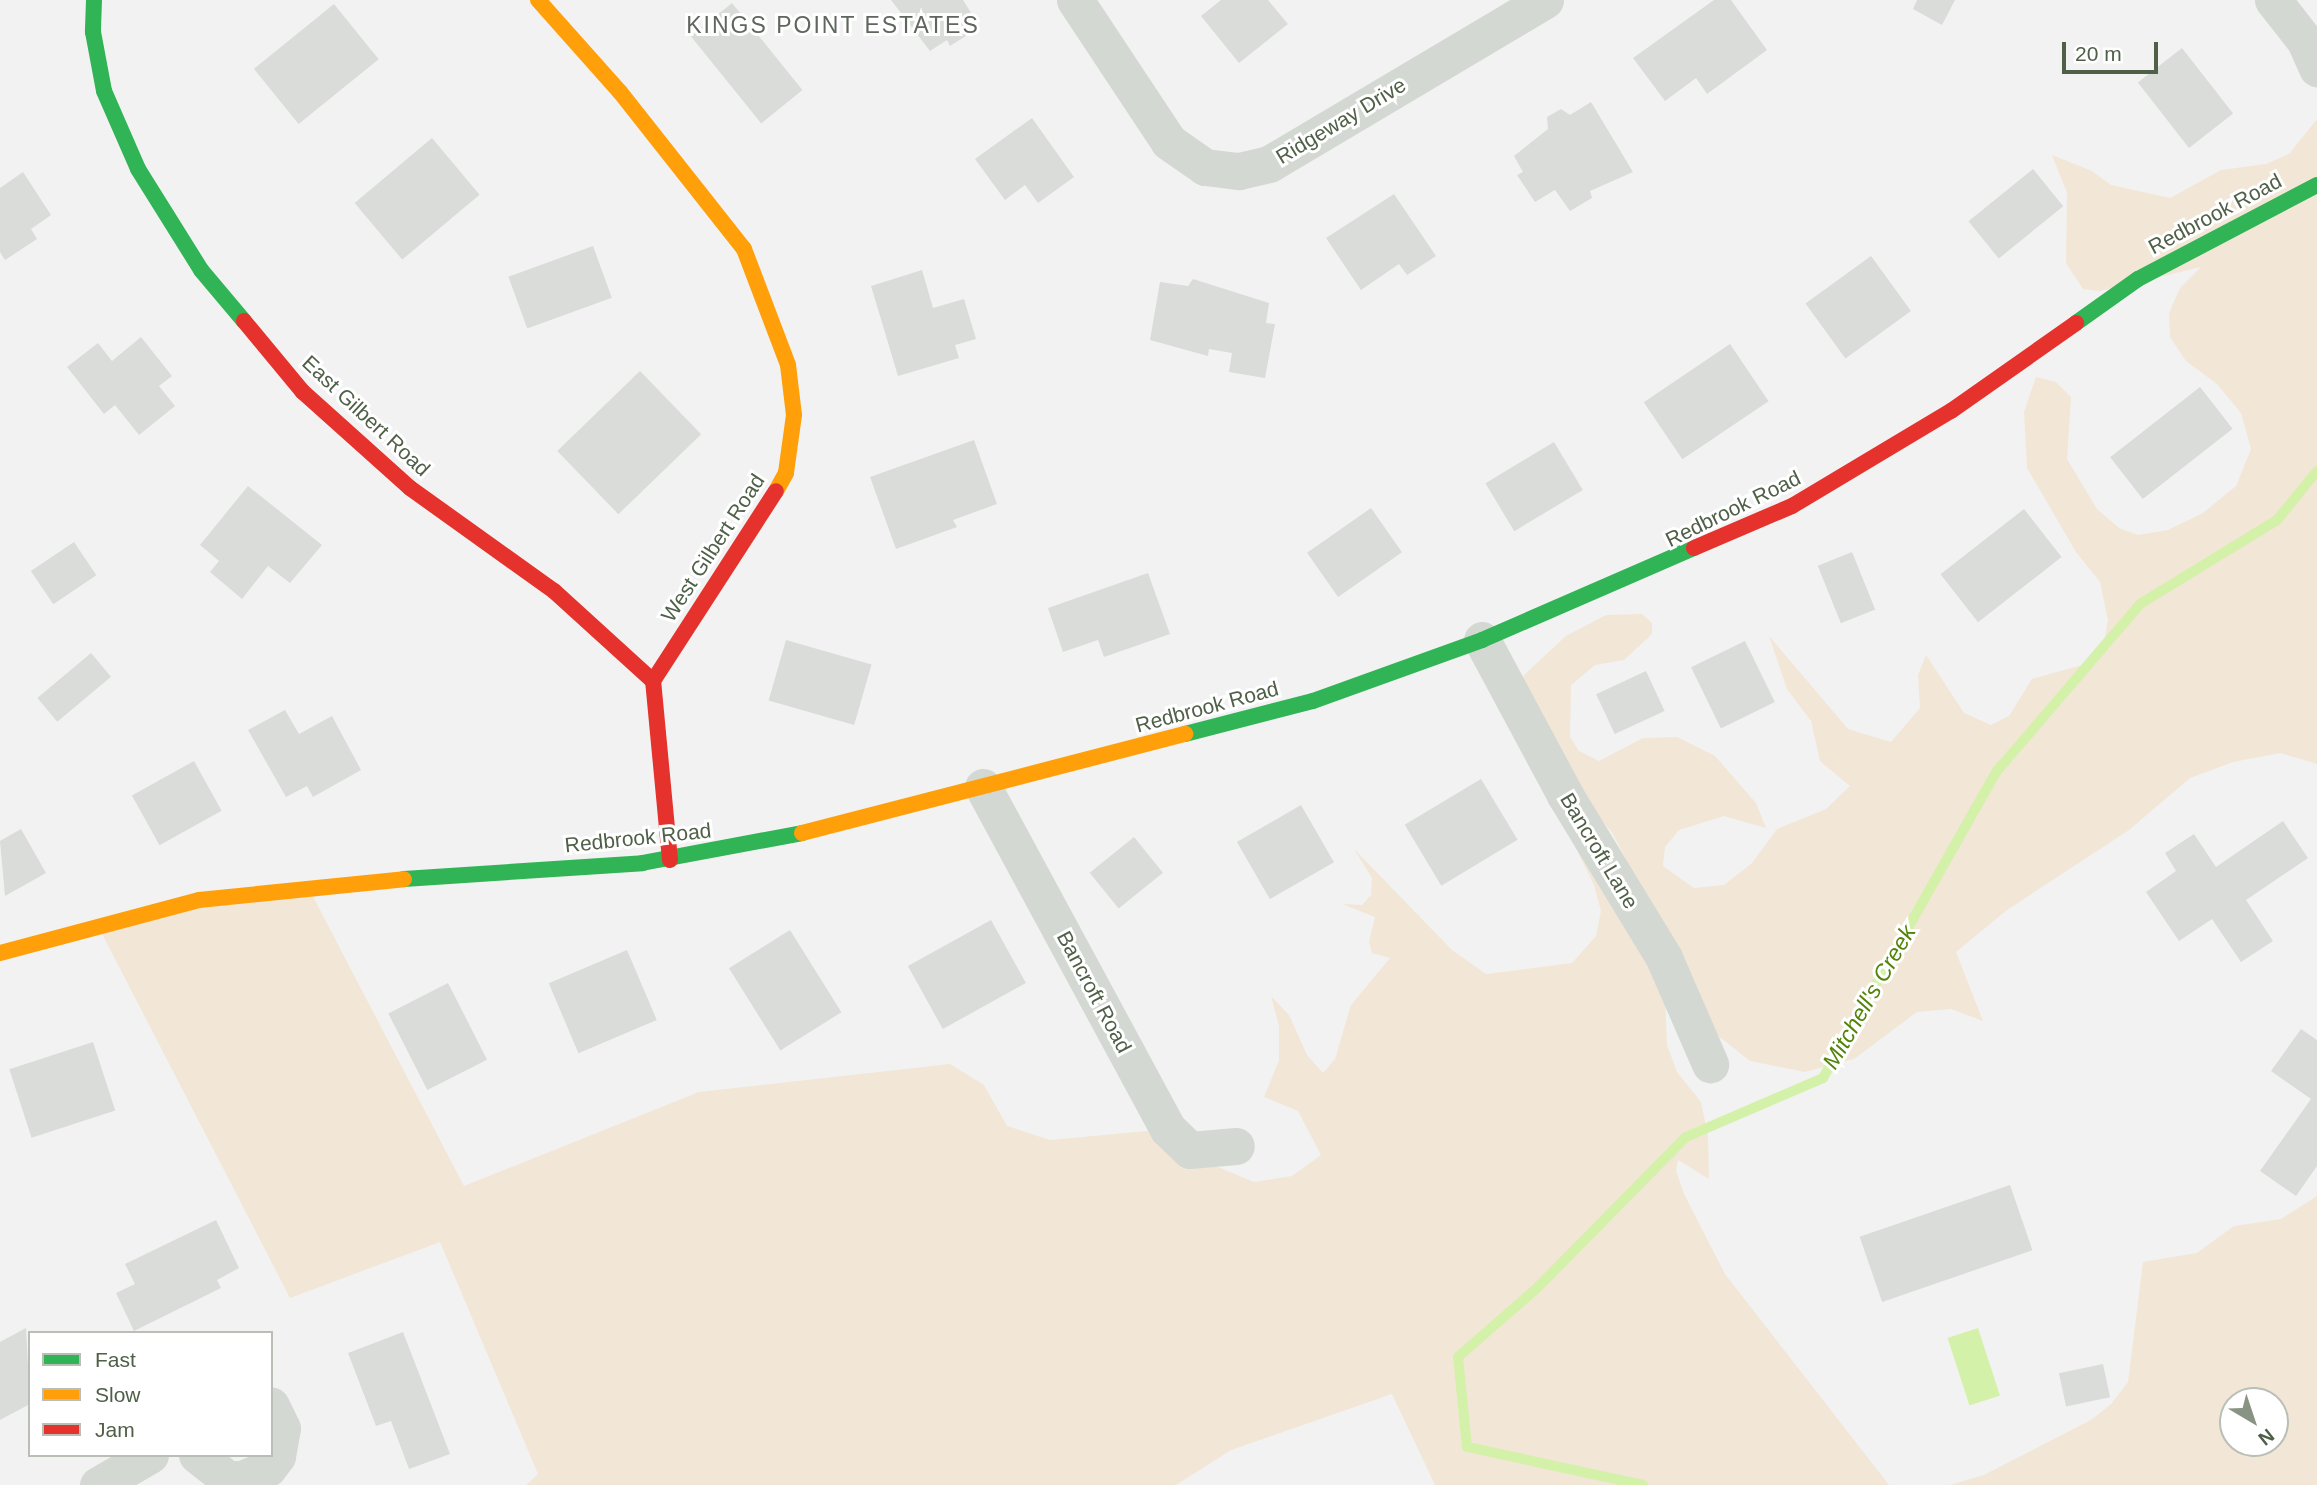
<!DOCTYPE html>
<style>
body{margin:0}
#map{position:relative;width:2317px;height:1485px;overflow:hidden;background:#f2f2f2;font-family:Arial,sans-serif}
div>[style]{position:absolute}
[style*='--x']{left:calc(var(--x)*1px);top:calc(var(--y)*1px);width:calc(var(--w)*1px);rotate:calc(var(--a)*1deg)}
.green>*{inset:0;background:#f2e6d6}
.water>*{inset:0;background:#d4f1a9;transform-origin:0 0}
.stream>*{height:10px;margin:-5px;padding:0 5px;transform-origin:5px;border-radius:5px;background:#d4f1a9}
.building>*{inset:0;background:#dadcd9;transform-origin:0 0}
.street>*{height:37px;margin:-18.5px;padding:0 18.5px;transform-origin:18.5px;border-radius:18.5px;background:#d4d8d3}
.fast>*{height:16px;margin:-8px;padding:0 8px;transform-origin:8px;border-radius:8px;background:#30b455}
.slow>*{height:16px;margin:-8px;padding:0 8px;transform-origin:8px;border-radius:8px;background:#ff9f0a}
.jam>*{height:16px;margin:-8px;padding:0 8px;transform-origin:8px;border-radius:8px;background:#e5322d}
span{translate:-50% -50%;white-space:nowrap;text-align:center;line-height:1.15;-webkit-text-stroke:6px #fff;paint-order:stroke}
.street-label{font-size:21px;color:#506048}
.neighbourhood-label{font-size:23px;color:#5f665d;letter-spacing:2px}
.water-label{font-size:23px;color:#528409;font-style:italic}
.legend{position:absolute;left:28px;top:1331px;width:245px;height:126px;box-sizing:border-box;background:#fff;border:2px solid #b9bfb6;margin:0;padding:9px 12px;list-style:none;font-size:21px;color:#506048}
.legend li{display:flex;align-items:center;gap:14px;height:35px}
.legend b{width:35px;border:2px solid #b9bfb6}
.north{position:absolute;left:2219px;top:1387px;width:70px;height:70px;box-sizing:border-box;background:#fff;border:2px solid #b9bfb6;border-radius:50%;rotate:141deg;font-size:19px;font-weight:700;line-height:28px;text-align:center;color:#506048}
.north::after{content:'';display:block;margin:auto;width:24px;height:32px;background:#899384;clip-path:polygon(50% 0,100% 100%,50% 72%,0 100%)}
.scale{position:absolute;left:2062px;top:42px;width:96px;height:32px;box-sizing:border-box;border:4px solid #506048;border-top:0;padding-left:9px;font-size:21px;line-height:24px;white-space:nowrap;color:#506048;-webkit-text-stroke:5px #fff;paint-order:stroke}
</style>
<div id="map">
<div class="green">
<i style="clip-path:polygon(2317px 119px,2317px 764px,2280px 753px,2233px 762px,2190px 778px,2129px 830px,2007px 910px,1956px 952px,1983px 1021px,1951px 1009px,1917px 1012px,1854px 1059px,1805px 1072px,1750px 1061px,1665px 994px,1667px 1045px,1677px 1072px,1701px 1102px,1708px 1136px,1709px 1179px,1678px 1160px,1676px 1171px,1685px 1196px,1725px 1274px,1889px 1485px,1435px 1485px,1392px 1394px,1231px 1450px,1176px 1485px,526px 1485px,538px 1474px,440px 1242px,290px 1298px,98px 926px,309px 889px,464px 1186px,699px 1092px,950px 1064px,984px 1085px,1007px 1126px,1050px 1140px,1168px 1129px,1189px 1155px,1254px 1182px,1292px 1176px,1321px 1155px,1298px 1111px,1264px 1097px,1279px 1060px,1279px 1026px,1271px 996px,1289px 1015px,1307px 1055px,1323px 1073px,1335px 1059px,1351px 1005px,1390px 958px,1372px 953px,1369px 942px,1375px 917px,1342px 904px,1362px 905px,1371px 895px,1372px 878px,1354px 849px,1452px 950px,1486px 974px,1572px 963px,1596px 936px,1601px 911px,1594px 885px,1563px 822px,1637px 881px,1613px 834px,1558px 767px,1531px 706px,1523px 676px,1566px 636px,1606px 615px,1642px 614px,1652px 623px,1652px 634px,1624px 660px,1595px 665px,1571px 685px,1570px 737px,1579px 751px,1599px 761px,1643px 738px,1677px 737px,1715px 756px,1756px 803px,1766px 828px,1724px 816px,1679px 830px,1665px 847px,1663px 866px,1694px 888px,1724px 885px,1752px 863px,1777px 829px,1826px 809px,1850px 786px,1820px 761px,1811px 721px,1787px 689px,1769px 636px,1848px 729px,1891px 742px,1920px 708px,1918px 675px,1926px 655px,1964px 713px,1991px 725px,2009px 716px,2032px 679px,2082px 665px,2105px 637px,2108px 620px,2100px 582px,2076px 552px,2027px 468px,2024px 412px,2036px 377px,2056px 382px,2071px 397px,2067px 459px,2097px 509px,2119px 528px,2138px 535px,2168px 530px,2203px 513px,2236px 486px,2251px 449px,2241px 413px,2217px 384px,2186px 361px,2170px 337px,2169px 313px,2180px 288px,2201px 267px,2100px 291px,2083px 289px,2066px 263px,2067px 193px,2052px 155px,2092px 171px,2111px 185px,2170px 198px,2221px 170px,2266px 164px,2289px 154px)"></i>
<i style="clip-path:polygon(evenodd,2317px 1196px,2317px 1485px,1950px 1485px,1984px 1475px,2091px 1420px,2111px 1404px,2128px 1382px,2143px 1262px,2197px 1253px,2234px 1226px,2281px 1219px,2317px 1196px,2233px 1401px,2275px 1401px,2275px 1443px,2233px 1443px,2233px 1401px)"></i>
</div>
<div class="water">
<i style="left:1978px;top:1328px;width:71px;height:32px;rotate:72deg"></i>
</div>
<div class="stream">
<i style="--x:1643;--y:1485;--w:180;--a:-167.8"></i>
<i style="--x:1467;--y:1447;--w:90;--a:-95.7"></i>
<i style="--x:1458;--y:1357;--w:105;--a:-41.1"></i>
<i style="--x:1537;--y:1288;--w:212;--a:-45.4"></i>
<i style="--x:1686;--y:1137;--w:149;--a:-23.3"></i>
<i style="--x:1823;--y:1078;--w:353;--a:-60.5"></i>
<i style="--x:1997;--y:771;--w:220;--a:-49.4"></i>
<i style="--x:2140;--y:604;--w:161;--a:-31.5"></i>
<i style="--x:2277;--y:520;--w:63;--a:-50.8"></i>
</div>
<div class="building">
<i style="clip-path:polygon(891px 0,963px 0,980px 27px,950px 46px,947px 40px,930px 51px)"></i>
<i style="clip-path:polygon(1221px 0,1268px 0,1288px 24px,1239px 63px,1201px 16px)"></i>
<i style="clip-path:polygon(1714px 0,1731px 0,1767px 50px,1707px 94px,1696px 78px,1665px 101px,1633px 58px)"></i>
<i style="clip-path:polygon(1917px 0,1955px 0,1942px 25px,1913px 9px)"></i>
<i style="left:732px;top:3px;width:112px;height:53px;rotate:51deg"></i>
<i style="left:334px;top:4px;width:71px;height:103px;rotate:51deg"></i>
<i style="left:2182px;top:48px;width:83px;height:56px;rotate:52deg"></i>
<i style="clip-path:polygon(1591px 102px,1633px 172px,1590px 191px,1592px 198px,1570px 211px,1555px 190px,1535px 202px,1517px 175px,1523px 172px,1514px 156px,1548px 129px,1547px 117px,1561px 109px,1570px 115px)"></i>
<i style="clip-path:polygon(1032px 118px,1074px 177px,1038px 203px,1025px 185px,1005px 200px,975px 159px)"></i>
<i style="left:432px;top:138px;width:74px;height:101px;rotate:50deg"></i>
<i style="left:2033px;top:169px;width:48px;height:83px;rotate:51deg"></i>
<i style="clip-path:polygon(23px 172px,51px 215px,31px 229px,37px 239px,5px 260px,0 252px,0 188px)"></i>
<i style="clip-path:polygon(1394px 194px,1436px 256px,1407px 275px,1399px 264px,1361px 290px,1326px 238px)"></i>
<i style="left:593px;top:246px;width:55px;height:90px;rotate:70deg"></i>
<i style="left:1871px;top:256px;width:68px;height:81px;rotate:54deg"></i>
<i style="clip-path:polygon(922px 270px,933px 308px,964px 299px,976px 339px,955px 345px,959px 358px,898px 376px,871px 286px)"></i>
<i style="clip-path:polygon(1193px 279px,1269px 303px,1266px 323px,1275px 324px,1265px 378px,1229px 372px,1232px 353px,1209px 349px,1208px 356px,1150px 340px,1160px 282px,1188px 286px)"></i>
<i style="clip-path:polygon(141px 337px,172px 376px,159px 386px,175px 406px,139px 435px,115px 405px,104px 414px,67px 367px,98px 343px,112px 361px)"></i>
<i style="left:1730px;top:344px;width:69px;height:104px;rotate:56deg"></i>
<i style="left:640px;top:371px;width:88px;height:115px;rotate:46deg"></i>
<i style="left:2200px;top:387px;width:53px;height:114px;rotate:52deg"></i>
<i style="clip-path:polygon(974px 440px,997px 504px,953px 520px,957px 527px,896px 549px,870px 477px)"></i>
<i style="left:1554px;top:442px;width:56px;height:80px;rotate:59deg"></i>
<i style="clip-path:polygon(248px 486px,322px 545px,290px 583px,268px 566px,242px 599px,210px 572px,219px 561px,200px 545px)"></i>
<i style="left:1371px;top:508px;width:54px;height:78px;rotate:55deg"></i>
<i style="left:2024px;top:509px;width:61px;height:106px;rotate:52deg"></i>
<i style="left:74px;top:542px;width:40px;height:52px;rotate:56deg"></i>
<i style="left:1852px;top:552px;width:62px;height:37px;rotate:68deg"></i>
<i style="clip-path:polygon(1148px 573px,1170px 634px,1104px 657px,1098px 640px,1063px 652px,1048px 608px)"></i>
<i style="left:786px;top:640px;width:89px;height:63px;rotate:16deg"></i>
<i style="left:1745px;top:641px;width:68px;height:60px;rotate:64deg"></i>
<i style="left:91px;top:653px;width:31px;height:70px;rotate:50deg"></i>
<i style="left:1646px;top:671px;width:44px;height:55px;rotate:65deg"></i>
<i style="clip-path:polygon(285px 710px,299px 734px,332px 716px,361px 770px,313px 797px,307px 786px,286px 797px,248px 730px)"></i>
<i style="left:194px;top:761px;width:57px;height:71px;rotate:61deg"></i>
<i style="left:1481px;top:779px;width:71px;height:89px;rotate:59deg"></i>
<i style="left:1301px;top:805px;width:66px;height:74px;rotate:60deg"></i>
<i style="clip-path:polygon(2283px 821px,2308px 858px,2246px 900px,2273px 941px,2241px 962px,2212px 919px,2179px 941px,2146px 892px,2176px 871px,2165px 853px,2194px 834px,2216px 867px)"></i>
<i style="clip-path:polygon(21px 829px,46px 873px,5px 896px,0 841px)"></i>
<i style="left:1134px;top:837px;width:46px;height:57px;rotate:51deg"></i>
<i style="left:991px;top:920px;width:72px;height:95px;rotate:61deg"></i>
<i style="left:790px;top:930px;width:97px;height:72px;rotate:58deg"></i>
<i style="left:627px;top:950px;width:76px;height:85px;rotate:67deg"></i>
<i style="left:448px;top:983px;width:86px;height:67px;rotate:63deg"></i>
<i style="clip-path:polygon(2301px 1029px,2317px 1040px,2317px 1166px,2296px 1196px,2260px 1171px,2311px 1099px,2271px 1071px)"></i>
<i style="left:93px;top:1042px;width:72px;height:88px;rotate:72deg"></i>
<i style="left:2010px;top:1185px;width:69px;height:159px;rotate:71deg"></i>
<i style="clip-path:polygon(216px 1220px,239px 1268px,217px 1280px,221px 1288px,134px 1331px,116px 1293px,135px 1284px,125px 1264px)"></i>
<i style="clip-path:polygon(26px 1328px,30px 1404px,0 1420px,0 1342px)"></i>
<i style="clip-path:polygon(403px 1332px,450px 1454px,409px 1469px,391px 1421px,376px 1426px,348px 1353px)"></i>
<i style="left:2103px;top:1364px;width:34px;height:45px;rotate:78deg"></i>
</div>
<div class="street">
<i style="--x:1075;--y:0;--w:170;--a:56.5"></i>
<i style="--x:1169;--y:142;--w:44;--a:34.8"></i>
<i style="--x:1205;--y:167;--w:34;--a:7"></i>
<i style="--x:1239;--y:171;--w:31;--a:-13"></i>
<i style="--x:1269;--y:164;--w:321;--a:-30.7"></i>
<i style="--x:2273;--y:0;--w:52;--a:52"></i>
<i style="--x:2305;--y:41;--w:30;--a:66"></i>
<i style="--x:1482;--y:640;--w:176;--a:61.8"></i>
<i style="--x:1565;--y:795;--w:191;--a:58.7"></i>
<i style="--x:1664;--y:958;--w:116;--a:66.5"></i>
<i style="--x:983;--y:787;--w:389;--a:61.6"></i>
<i style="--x:1168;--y:1129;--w:30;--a:44"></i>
<i style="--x:1190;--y:1150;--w:46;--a:-5"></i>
<i style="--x:197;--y:1455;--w:39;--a:38"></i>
<i style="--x:228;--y:1479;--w:14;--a:0"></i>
<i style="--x:242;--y:1479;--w:28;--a:-23"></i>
<i style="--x:268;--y:1468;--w:15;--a:-53"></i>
<i style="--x:277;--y:1456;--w:28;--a:-80"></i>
<i style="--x:282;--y:1428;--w:25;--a:-116"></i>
<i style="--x:98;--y:1485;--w:60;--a:-30"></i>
</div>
<div class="fast">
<i style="--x:94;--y:0;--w:32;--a:92"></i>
<i style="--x:93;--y:32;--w:60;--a:79.4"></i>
<i style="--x:104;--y:91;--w:85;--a:66.4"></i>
<i style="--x:138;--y:169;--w:119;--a:58"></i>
<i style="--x:201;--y:270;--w:67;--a:49.9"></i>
<i style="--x:2076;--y:323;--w:76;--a:-35.4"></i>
<i style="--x:2138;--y:279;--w:202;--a:-27.7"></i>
<i style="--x:1185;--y:734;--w:132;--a:-14.5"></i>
<i style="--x:1313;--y:701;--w:180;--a:-19.8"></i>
<i style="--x:1482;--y:640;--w:231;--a:-23.5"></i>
<i style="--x:404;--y:879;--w:239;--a:-3.8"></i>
<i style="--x:642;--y:863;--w:163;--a:-10.6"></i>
</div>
<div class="slow">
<i style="--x:538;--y:0;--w:123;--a:48.3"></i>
<i style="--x:620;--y:92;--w:200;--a:51.7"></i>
<i style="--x:744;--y:249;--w:124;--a:69.2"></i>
<i style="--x:788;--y:365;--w:50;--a:83.2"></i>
<i style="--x:794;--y:415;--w:59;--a:97.9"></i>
<i style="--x:786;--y:473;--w:21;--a:119"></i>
<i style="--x:802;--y:833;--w:396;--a:-14.5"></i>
<i style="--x:0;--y:953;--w:206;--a:-14.9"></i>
<i style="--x:199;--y:900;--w:206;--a:-5.8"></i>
</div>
<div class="jam">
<i style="--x:244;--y:321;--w:92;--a:50.3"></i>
<i style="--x:303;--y:392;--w:144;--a:41.9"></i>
<i style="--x:410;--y:488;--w:177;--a:35.6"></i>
<i style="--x:554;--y:591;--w:134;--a:42.3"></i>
<i style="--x:1694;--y:548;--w:107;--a:-23.2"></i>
<i style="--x:1792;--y:506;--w:185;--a:-30.9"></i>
<i style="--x:1951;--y:411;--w:153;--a:-35.1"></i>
<i style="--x:670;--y:860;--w:180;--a:-95.4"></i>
<i style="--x:653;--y:681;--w:226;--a:-57.1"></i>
</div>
<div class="street-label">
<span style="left:1341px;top:121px;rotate:-31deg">Ridgeway Drive</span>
<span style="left:2215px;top:214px;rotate:-28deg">Redbrook Road</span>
<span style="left:366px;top:416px;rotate:43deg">East Gilbert Road</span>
<span style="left:1733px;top:509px;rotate:-26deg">Redbrook Road</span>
<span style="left:713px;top:548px;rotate:-57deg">West Gilbert Road</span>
<span style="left:1207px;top:707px;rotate:-15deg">Redbrook Road</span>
<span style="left:638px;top:838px;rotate:-6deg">Redbrook Road</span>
<span style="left:1599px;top:851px;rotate:59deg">Bancroft Lane</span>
<span style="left:1094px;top:992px;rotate:62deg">Bancroft Road</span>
</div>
<div class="neighbourhood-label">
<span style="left:833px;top:25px">KINGS POINT ESTATES</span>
</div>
<div class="water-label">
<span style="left:1869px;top:997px;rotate:-60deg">Mitchell's Creek</span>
</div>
<ul class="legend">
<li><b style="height:9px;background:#30b455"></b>Fast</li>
<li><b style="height:9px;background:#ff9f0a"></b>Slow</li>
<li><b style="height:9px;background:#e5322d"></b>Jam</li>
</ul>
<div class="north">N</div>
<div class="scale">20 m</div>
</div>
